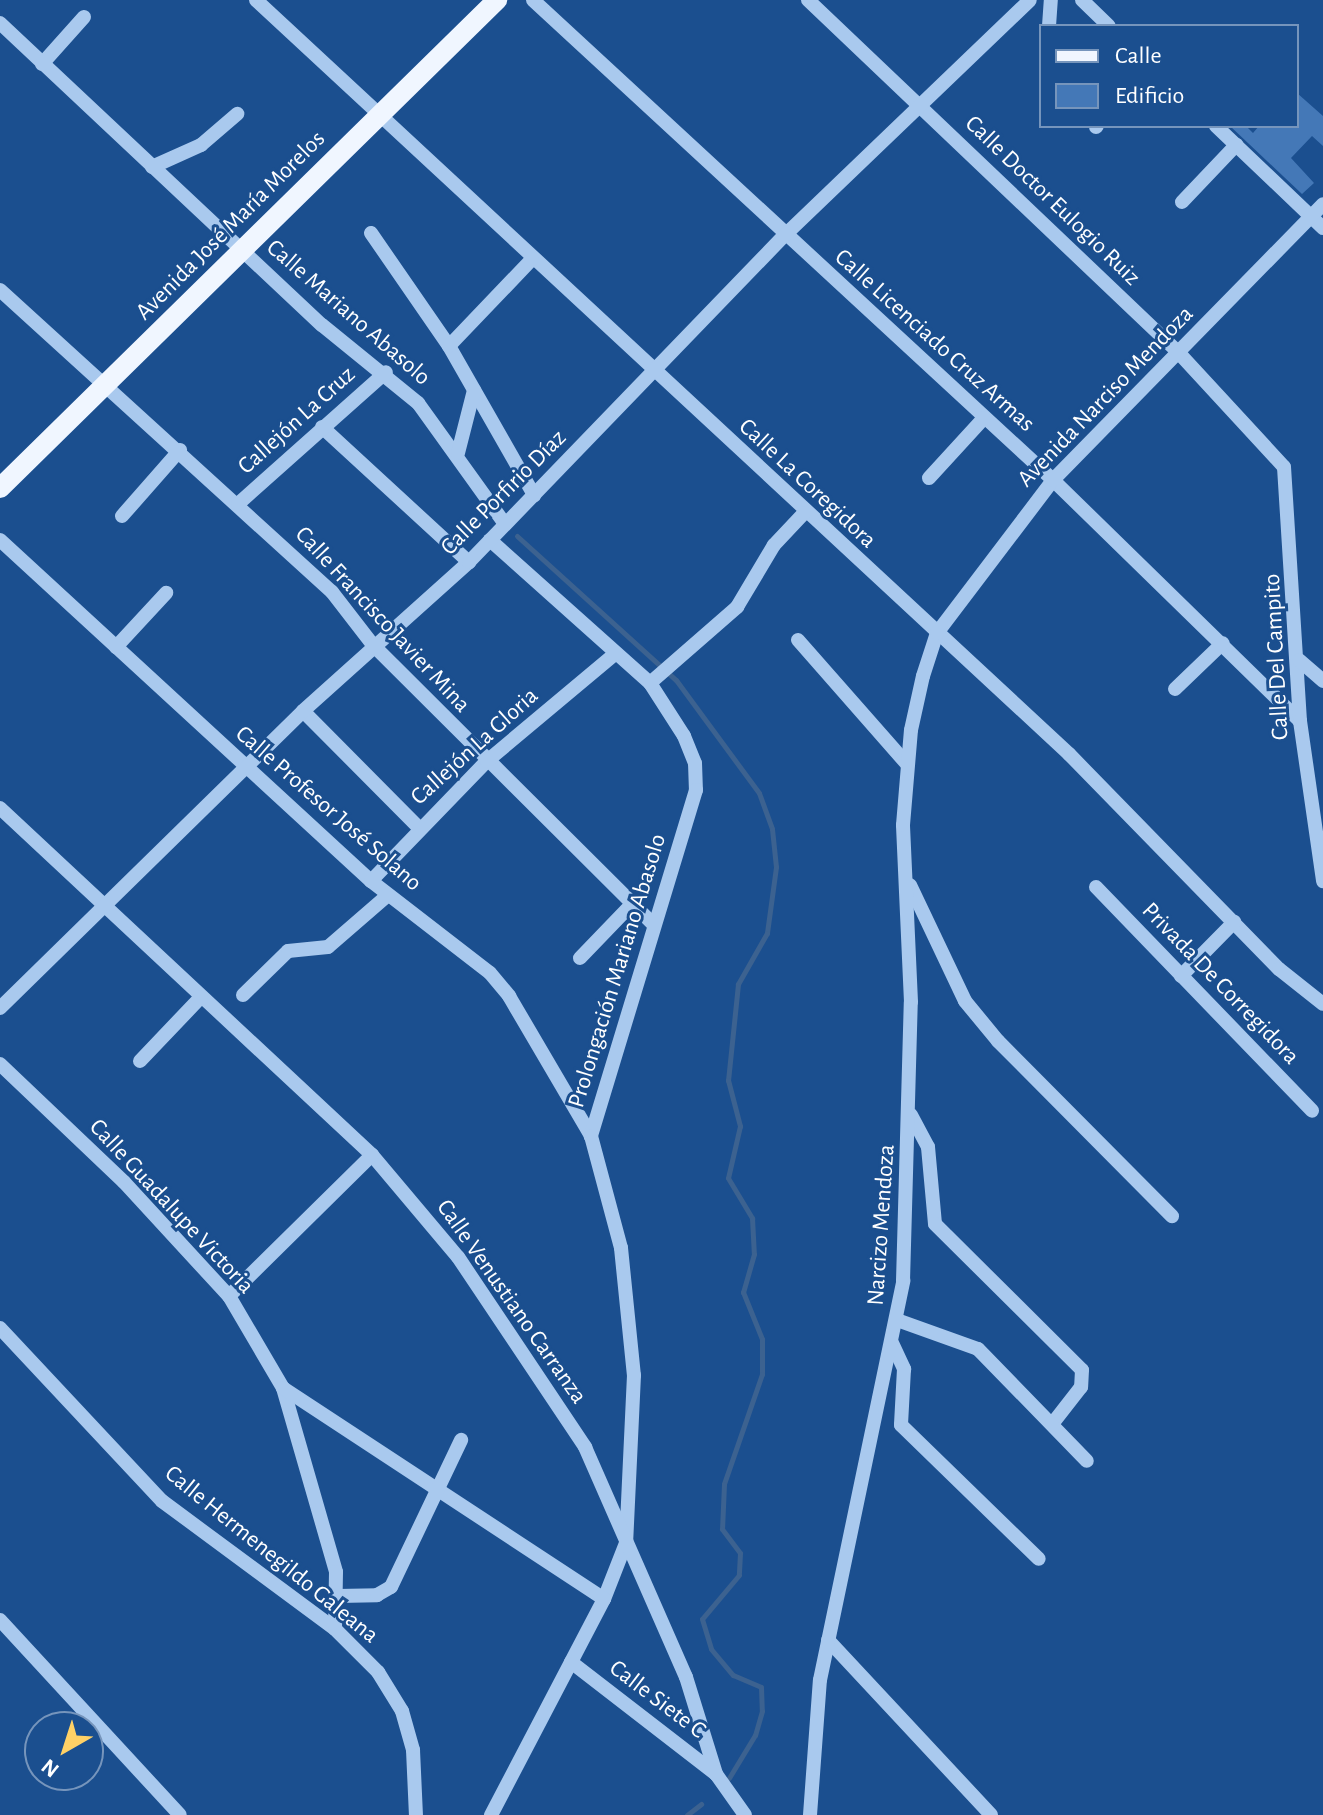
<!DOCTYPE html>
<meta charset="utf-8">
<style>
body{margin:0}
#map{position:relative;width:1323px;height:1815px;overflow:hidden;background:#1b4f8f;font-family:"Alegreya Sans",sans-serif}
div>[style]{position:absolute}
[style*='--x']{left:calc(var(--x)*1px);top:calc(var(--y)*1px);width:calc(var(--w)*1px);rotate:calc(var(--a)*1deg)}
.stream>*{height:5px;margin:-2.5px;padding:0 2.5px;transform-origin:2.5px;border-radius:2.5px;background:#3c6290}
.building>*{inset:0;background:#4478b7}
.minor>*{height:14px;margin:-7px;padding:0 7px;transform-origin:7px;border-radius:7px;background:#a9c9ee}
.major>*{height:20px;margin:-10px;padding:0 10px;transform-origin:10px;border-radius:10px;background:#f0f6ff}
span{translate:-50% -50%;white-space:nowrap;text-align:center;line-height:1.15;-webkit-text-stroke:6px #1b4f8f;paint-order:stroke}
.street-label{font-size:24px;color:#fff}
.legend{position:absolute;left:1039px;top:24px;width:260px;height:104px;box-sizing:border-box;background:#1b4f8f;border:2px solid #7695bc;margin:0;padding:10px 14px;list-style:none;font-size:24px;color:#fff}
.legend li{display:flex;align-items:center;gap:16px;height:40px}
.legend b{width:40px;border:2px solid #7695bc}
.north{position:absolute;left:24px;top:1711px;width:80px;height:80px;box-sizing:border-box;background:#1b4f8f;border:2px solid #7695bc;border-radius:50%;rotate:219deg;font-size:22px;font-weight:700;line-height:32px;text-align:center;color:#fff}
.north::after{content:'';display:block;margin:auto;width:28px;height:36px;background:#ffd166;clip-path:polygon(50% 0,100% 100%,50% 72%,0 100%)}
</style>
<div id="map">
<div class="stream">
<i style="--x:517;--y:536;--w:215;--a:42.2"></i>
<i style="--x:676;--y:680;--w:140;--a:53.7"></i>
<i style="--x:759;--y:793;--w:38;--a:70"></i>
<i style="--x:772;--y:829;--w:38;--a:84"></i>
<i style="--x:776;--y:867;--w:67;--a:97.8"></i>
<i style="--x:767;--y:933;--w:59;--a:119.6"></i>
<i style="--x:738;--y:984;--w:97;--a:95.9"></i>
<i style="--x:728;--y:1080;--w:48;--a:75.4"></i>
<i style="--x:740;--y:1126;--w:53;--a:103"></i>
<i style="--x:728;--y:1178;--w:47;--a:59"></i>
<i style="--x:752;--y:1218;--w:36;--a:87"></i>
<i style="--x:754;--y:1254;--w:40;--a:106"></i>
<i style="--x:743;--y:1292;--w:51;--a:68"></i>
<i style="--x:762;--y:1339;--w:35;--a:90"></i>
<i style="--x:762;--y:1374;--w:116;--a:109.1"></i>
<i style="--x:724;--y:1484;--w:45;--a:92.5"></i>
<i style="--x:722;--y:1529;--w:30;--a:53"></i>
<i style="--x:740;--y:1553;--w:22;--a:93"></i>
<i style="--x:739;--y:1575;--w:57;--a:130.1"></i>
<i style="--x:702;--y:1619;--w:31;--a:73"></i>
<i style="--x:711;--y:1649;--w:34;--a:50"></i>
<i style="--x:733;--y:1675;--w:30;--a:23"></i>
<i style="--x:761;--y:1687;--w:24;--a:88"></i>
<i style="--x:762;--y:1711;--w:25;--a:106"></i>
<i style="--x:755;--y:1735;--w:50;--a:121.2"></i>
<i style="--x:687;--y:1815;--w:18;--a:-38"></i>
</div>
<div class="building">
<i style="clip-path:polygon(1297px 93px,1323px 116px,1323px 146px,1312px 136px,1291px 158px,1314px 183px,1302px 194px,1230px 126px,1246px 126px,1253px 133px,1259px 126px,1297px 126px)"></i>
</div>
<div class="minor">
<i style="--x:256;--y:0;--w:1109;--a:42.84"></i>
<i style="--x:1069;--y:754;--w:301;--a:45.7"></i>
<i style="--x:1279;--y:969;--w:56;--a:38.5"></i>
<i style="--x:533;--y:0;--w:708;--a:42.71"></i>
<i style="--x:1053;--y:480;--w:345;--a:44.3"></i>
<i style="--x:808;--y:0;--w:511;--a:43.57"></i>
<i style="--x:1178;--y:352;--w:156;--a:47.3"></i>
<i style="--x:1284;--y:467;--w:255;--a:86.4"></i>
<i style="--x:1300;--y:721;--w:162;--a:81.8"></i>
<i style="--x:1082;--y:0;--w:37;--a:44"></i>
<i style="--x:0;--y:23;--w:441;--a:43.2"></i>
<i style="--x:322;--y:325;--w:124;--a:39.1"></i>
<i style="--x:418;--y:403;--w:149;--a:54.3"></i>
<i style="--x:1049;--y:26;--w:26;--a:-86"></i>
<i style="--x:42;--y:64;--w:63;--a:-48.2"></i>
<i style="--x:1216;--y:126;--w:148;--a:43.6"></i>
<i style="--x:1096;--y:127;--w:1;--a:-45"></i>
<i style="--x:152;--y:167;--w:54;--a:-24.2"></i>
<i style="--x:201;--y:145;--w:48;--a:-40.7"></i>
<i style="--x:1182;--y:202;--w:79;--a:-46.5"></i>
<i style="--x:371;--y:233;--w:137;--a:55.4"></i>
<i style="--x:449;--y:346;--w:172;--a:60.3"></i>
<i style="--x:0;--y:290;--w:449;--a:42.3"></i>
<i style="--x:332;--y:592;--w:67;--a:52.3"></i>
<i style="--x:373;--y:645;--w:395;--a:44.9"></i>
<i style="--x:449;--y:346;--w:120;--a:-46.3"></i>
<i style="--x:322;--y:427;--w:200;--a:42.6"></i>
<i style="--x:458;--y:453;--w:65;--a:-75.7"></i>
<i style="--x:929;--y:478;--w:81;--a:-47.5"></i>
<i style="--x:238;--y:504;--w:198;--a:-41.7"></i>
<i style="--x:122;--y:516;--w:88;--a:-48.7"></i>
<i style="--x:0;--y:540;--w:504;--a:42.59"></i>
<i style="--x:371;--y:881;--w:150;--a:37.7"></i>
<i style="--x:490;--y:973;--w:30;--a:50"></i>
<i style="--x:509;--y:996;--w:162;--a:59.6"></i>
<i style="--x:490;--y:540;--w:215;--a:41.8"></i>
<i style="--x:650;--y:683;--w:63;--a:57.3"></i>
<i style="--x:684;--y:736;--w:29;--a:68"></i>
<i style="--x:695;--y:763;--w:27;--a:88"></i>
<i style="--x:696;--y:790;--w:362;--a:106.9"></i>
<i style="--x:591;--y:1136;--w:116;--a:75"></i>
<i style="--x:621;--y:1248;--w:128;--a:84.2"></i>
<i style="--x:634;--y:1375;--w:168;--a:92.7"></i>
<i style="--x:626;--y:1543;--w:60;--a:111.4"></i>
<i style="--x:604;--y:1599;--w:244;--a:117.6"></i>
<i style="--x:798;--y:640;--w:165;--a:48.7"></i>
<i style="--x:116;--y:647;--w:74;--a:-47.2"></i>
<i style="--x:1299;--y:660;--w:32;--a:41"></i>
<i style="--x:650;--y:683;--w:116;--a:-41.1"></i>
<i style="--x:737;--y:607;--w:72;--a:-59.2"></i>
<i style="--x:774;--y:545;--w:44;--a:-46.8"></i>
<i style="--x:1175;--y:689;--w:66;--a:-43.8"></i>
<i style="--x:303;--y:711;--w:165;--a:45.2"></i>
<i style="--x:0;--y:808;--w:509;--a:43.01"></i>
<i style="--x:372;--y:1155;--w:133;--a:49.9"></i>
<i style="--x:458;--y:1257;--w:229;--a:56.2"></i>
<i style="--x:585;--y:1447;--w:251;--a:66.3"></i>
<i style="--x:686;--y:1677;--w:102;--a:72.8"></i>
<i style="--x:716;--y:1774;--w:50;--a:54.7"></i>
<i style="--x:371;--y:881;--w:167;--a:-46"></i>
<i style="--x:487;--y:761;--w:168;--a:-39.9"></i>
<i style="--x:910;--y:885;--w:128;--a:64.6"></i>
<i style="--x:965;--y:1001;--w:52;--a:50.5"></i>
<i style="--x:998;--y:1041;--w:247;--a:45.2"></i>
<i style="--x:1096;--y:887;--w:311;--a:46"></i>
<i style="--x:580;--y:958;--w:76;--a:-46.1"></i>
<i style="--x:1181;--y:976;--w:76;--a:-45.5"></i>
<i style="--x:243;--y:995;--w:63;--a:-44.4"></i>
<i style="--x:288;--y:951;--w:40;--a:-5.7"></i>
<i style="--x:328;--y:947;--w:79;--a:-40.9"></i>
<i style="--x:0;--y:1008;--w:424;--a:-44.4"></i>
<i style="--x:303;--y:711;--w:223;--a:-41.9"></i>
<i style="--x:469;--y:562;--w:455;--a:-46"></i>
<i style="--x:785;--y:235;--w:339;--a:-43.8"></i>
<i style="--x:140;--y:1061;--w:88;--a:-46.4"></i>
<i style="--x:0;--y:1064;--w:171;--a:43.6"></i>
<i style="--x:124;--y:1182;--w:155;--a:47.4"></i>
<i style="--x:229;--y:1296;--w:107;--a:59.6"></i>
<i style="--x:283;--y:1388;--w:191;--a:73.9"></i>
<i style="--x:336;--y:1572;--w:57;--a:91"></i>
<i style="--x:911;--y:1115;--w:36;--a:62"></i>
<i style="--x:928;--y:1147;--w:77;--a:84.8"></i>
<i style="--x:935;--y:1224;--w:207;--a:44.8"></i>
<i style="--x:1082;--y:1370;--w:17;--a:93"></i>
<i style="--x:1081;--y:1387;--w:46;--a:127.9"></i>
<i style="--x:229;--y:1296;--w:201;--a:-44.6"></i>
<i style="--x:897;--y:1320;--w:86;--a:19.7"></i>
<i style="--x:978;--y:1349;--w:156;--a:45.8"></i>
<i style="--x:0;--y:1328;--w:237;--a:46.9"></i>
<i style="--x:162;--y:1501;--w:215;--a:36.5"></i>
<i style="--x:335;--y:1629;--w:61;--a:45"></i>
<i style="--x:378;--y:1672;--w:46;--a:58.4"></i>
<i style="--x:402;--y:1711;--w:41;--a:74.2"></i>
<i style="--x:413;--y:1750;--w:65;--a:87.4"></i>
<i style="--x:892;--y:1343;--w:29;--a:65"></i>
<i style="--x:904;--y:1369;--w:56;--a:93.1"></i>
<i style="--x:901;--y:1425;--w:192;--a:44.2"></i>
<i style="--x:283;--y:1388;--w:384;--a:33.3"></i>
<i style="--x:338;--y:1596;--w:39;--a:-1"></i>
<i style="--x:377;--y:1595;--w:16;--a:-30"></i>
<i style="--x:391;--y:1587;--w:163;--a:-64.5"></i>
<i style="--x:0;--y:1620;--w:265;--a:47.3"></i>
<i style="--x:828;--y:1640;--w:239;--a:47"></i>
<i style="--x:571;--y:1662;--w:183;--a:37.7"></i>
<i style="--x:810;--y:1815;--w:135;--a:-85.8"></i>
<i style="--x:820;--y:1680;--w:408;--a:-78.2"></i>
<i style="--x:903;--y:1281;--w:279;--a:-88.4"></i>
<i style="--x:911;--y:1002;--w:177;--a:-92.6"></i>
<i style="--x:903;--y:825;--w:95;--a:-85.2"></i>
<i style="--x:911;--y:730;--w:55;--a:-77.5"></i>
<i style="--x:923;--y:676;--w:45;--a:-72"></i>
<i style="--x:937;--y:633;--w:192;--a:-52.8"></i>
<i style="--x:1053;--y:480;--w:386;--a:-45.6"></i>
</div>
<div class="major">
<i style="--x:0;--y:488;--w:697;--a:-44.48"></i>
</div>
<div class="street-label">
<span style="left:1052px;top:201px;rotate:44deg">Calle Doctor Eulogio Ruiz</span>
<span style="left:231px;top:226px;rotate:-45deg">Avenida José María Morelos</span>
<span style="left:348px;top:313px;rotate:41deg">Calle Mariano Abasolo</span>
<span style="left:934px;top:341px;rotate:42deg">Calle Licenciado Cruz Armas</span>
<span style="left:1106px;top:397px;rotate:-46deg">Avenida Narciso Mendoza</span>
<span style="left:297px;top:421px;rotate:-42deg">Callejón La Cruz</span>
<span style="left:807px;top:484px;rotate:43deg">Calle La Coregidora</span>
<span style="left:504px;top:493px;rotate:-45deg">Calle Porfirio Díaz</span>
<span style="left:382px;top:620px;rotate:47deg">Calle Francisco Javier Mina</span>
<span style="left:1277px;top:657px;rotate:-93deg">Calle Del Campito</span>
<span style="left:475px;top:747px;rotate:-42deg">Callejón La Gloria</span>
<span style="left:328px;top:809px;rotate:41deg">Calle Profesor José Solano</span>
<span style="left:618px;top:971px;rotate:-73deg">Prolongación Mariano Abasolo</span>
<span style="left:1220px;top:984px;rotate:46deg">Privada De Corregidora</span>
<span style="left:171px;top:1207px;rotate:47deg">Calle Guadalupe Victoria</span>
<span style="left:882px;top:1225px;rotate:-86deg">Narcizo Mendoza</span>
<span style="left:511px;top:1302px;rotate:55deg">Calle Venustiano Carranza</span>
<span style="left:271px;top:1555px;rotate:39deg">Calle Hermenegildo Galeana</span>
<span style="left:657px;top:1700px;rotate:37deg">Calle Siete C</span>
</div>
<ul class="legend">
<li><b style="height:10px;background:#f0f6ff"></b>Calle</li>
<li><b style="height:22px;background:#4478b7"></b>Edificio</li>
</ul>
<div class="north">N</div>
</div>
